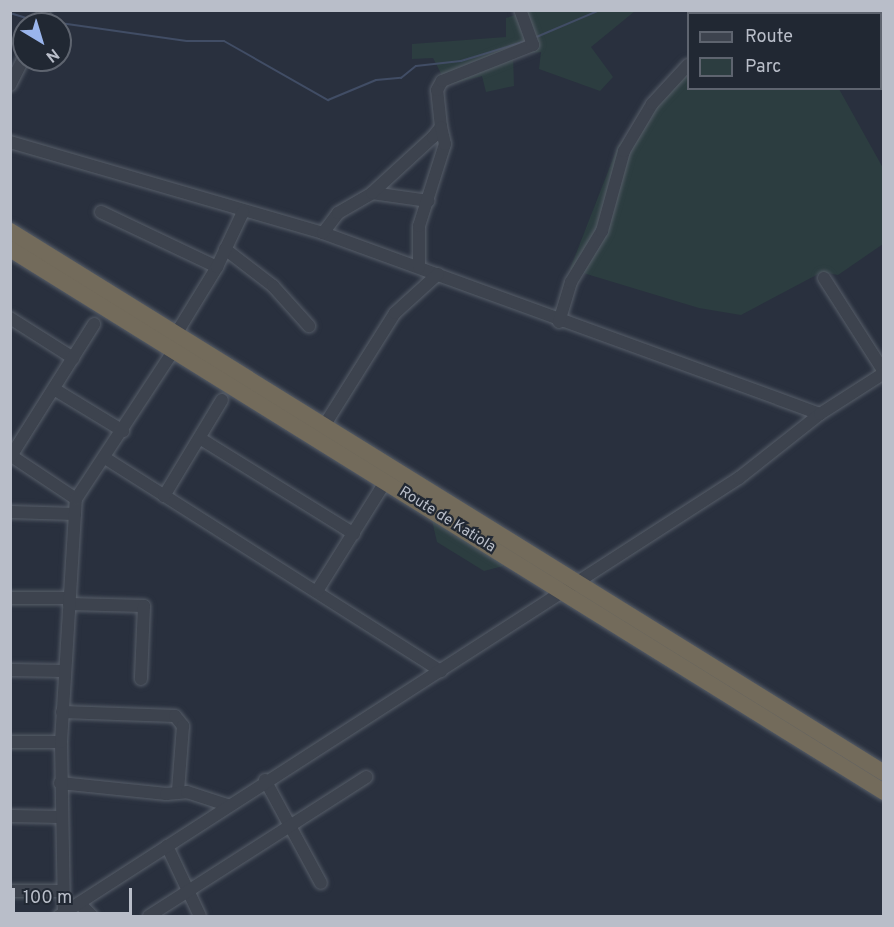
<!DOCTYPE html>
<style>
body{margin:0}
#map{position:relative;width:894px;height:927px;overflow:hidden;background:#29303e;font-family:Overpass,sans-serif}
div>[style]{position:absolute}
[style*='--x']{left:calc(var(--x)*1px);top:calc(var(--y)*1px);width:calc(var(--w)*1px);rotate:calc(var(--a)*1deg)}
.green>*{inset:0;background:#2c3d40}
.stream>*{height:2px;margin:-1px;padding:0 1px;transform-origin:1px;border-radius:1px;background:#414d65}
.roads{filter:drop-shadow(0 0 2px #575e69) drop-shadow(0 0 2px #575e69)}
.minor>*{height:12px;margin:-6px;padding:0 6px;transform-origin:6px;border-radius:6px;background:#3d434e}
.highway>*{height:16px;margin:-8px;padding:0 8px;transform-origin:8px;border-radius:8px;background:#736b5b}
span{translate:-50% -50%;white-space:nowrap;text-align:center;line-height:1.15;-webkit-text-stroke:4.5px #212833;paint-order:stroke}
.street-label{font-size:15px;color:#b9bec9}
.frame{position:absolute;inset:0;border:12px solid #b9bec9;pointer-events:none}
.legend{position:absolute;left:687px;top:12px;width:195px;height:78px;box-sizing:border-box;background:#212833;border:2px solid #5e646f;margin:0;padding:8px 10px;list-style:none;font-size:18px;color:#b9bec9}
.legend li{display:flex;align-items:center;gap:12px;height:30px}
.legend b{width:30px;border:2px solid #5e646f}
.north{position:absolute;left:12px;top:12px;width:60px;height:60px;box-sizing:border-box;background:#212833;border:2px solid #5e646f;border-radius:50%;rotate:142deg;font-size:16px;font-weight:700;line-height:24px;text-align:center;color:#b9bec9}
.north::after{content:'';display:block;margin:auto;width:21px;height:27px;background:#9ab5ec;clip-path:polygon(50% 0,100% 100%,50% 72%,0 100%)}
.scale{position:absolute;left:12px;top:888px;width:120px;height:27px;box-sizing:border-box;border:3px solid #b9bec9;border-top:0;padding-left:8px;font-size:18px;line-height:21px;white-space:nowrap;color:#b9bec9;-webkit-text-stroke:4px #212833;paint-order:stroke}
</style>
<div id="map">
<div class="green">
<i style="clip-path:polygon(528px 11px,635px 11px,591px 47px,613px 77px,600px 91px,539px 69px,541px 52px,513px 55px,514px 86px,486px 92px,482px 76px,447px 85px,433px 58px,412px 59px,412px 44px,506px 37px,506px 18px)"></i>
<i style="clip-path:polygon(688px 72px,688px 88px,839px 89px,883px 168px,883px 244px,838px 275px,822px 272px,741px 315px,699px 308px,570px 269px,618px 146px)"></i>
<i style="clip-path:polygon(431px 516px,507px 565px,484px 571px,437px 542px)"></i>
</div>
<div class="stream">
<i style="--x:10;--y:13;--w:28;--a:17"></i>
<i style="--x:46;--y:21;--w:142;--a:8.1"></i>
<i style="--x:187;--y:41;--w:37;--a:0"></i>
<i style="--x:224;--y:41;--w:120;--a:29.6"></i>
<i style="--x:328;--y:100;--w:52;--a:-22.6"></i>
<i style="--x:376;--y:80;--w:25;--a:-5"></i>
<i style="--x:401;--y:78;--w:19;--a:-39"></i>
<i style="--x:416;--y:66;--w:45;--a:-6.3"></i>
<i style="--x:461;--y:61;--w:68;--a:-17.1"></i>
<i style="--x:534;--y:38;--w:72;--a:-23"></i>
</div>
<div class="roads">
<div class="minor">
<i style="--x:737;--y:14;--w:4;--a:-63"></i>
<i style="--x:39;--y:24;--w:15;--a:-70"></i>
<i style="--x:880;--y:49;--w:6;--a:-45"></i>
<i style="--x:10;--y:85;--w:31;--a:-63"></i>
<i style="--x:10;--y:142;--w:326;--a:16.2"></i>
<i style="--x:323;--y:233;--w:529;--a:20.01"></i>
<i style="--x:372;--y:193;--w:57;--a:8.1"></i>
<i style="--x:101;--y:212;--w:128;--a:25.4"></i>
<i style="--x:323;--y:233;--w:25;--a:-53"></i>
<i style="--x:338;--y:213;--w:39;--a:-30"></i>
<i style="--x:372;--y:193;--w:83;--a:-42.6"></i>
<i style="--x:433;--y:137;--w:13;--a:-51"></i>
<i style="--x:441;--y:127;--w:37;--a:-96"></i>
<i style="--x:437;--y:90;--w:10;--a:-61"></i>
<i style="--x:442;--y:81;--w:98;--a:-21.6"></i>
<i style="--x:533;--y:45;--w:37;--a:-110"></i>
<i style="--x:225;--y:249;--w:61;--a:37.6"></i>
<i style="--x:273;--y:286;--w:54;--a:48"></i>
<i style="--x:419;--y:267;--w:41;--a:-90"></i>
<i style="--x:419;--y:226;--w:86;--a:-72.4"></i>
<i style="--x:445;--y:144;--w:17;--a:-103"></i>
<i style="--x:824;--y:278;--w:112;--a:57.4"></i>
<i style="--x:10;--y:318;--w:75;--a:32.4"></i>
<i style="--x:559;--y:322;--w:42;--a:-73.3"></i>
<i style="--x:571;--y:282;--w:60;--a:-58.7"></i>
<i style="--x:602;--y:231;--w:83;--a:-74.6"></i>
<i style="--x:624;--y:151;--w:55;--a:-59.2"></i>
<i style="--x:652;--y:104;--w:53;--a:-47.3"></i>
<i style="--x:176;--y:334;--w:79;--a:-58.5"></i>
<i style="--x:217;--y:267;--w:61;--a:-64.7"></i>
<i style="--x:54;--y:389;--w:81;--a:31.3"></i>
<i style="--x:324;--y:426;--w:133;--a:-57.9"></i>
<i style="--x:395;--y:313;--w:58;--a:-42.2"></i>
<i style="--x:201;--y:439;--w:180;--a:31.8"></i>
<i style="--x:10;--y:455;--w:79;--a:33.7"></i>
<i style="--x:11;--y:456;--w:156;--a:-57.8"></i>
<i style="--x:105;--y:458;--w:398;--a:32.4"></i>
<i style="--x:164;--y:496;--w:112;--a:-58.9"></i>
<i style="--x:10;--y:512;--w:65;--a:1.8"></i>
<i style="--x:317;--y:591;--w:128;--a:-58"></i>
<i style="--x:10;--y:598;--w:59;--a:0"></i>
<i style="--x:69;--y:604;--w:75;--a:1.5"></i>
<i style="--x:144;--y:606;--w:73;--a:92.4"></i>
<i style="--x:10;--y:670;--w:54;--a:1.1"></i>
<i style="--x:62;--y:712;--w:113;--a:2"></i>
<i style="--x:175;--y:716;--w:13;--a:51"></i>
<i style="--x:183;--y:726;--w:65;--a:94.4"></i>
<i style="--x:10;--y:742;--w:51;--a:0"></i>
<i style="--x:265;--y:780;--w:117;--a:61.5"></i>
<i style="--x:60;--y:783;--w:107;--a:5.9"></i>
<i style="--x:166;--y:794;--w:21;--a:-5"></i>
<i style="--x:187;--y:792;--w:42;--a:18"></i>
<i style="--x:10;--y:816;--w:51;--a:1.1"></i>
<i style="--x:167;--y:846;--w:77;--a:64.8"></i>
<i style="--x:10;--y:891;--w:52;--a:0"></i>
<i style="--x:81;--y:905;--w:16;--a:45"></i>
<i style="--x:64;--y:913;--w:171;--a:-91"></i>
<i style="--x:61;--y:742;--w:243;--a:-86.5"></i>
<i style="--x:76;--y:499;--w:178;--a:-56.7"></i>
<i style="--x:59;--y:916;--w:809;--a:-32.79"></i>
<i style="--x:739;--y:478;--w:103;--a:-38.3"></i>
<i style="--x:820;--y:414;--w:76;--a:-32.6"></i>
<i style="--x:149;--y:916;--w:258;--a:-32.6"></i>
</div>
<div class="highway">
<i style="--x:10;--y:231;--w:1028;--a:31.8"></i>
<i style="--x:10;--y:249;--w:1029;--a:31.85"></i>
</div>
</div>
<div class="street-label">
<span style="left:447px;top:520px;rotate:32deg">Route de Katiola</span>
</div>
<div class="frame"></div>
<ul class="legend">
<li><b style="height:8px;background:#3d434e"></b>Route</li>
<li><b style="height:16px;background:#2c3d40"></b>Parc</li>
</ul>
<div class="north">N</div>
<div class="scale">100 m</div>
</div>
